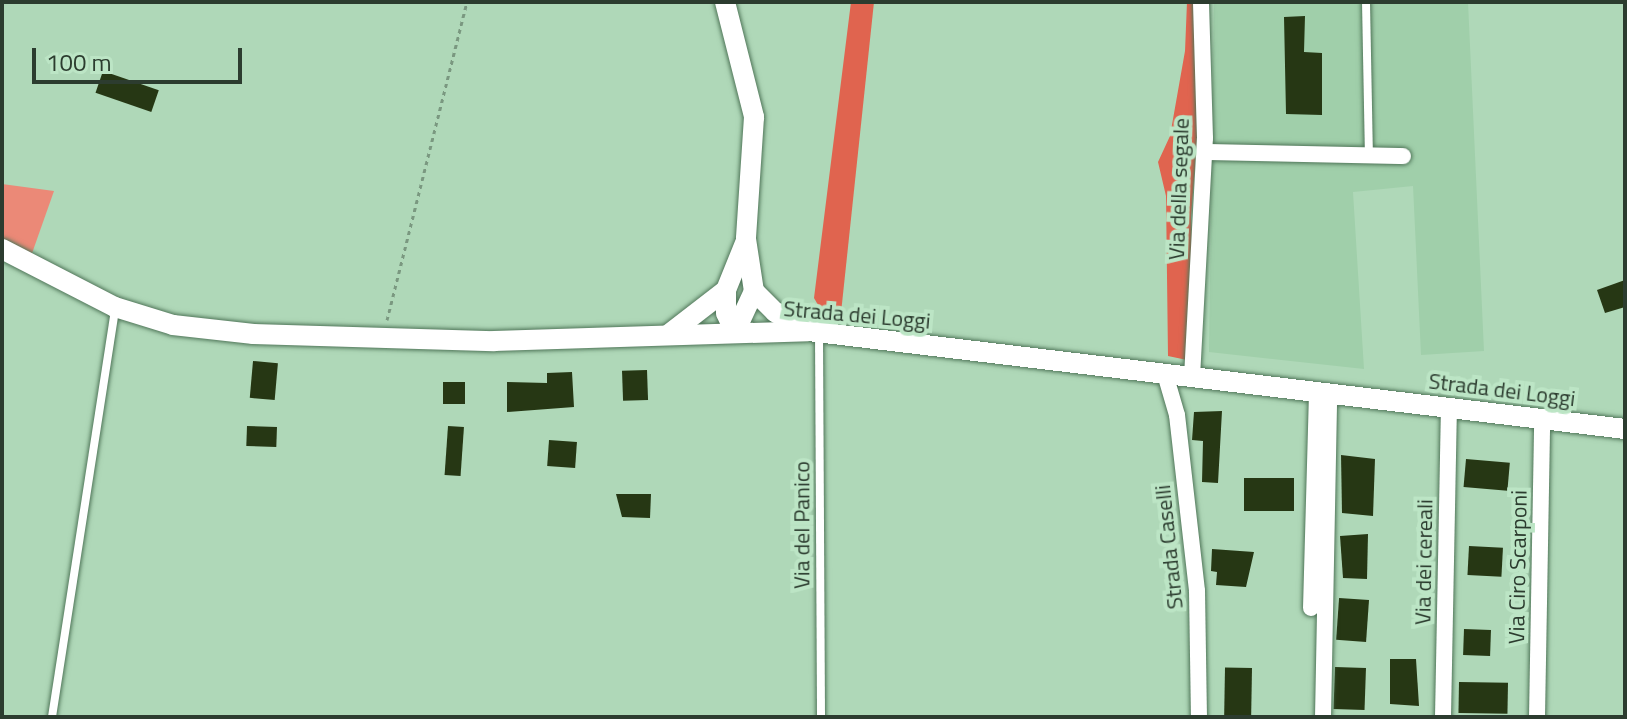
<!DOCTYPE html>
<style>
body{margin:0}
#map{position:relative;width:1627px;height:719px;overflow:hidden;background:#afd8b8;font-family:"Titillium Web",sans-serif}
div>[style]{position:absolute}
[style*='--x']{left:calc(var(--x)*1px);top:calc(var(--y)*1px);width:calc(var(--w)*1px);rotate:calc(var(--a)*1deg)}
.built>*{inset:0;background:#a0cfaa}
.green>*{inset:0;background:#eb8977}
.forest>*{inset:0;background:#e0644f}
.building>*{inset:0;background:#263714;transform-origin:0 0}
.path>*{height:3px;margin-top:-1.5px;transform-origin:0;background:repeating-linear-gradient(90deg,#7a9880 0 4px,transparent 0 8px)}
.roads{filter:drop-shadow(0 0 2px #507659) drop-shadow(0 0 2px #507659)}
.service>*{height:8px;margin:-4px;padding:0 4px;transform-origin:4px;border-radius:4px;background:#fff}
.minor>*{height:16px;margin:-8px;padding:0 8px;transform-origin:8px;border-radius:8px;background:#fff}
.tertiary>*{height:20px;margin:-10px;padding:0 10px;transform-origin:10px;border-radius:10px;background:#fff}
span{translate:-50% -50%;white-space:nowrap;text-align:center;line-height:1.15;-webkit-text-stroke:8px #bce5c5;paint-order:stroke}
.street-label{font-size:22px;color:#2c3c2f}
.frame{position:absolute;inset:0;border:4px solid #2c3c2f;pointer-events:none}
.scale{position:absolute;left:32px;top:48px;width:210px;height:36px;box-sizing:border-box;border:4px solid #2c3c2f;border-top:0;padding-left:10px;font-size:24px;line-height:28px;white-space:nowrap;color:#2c3c2f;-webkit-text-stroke:6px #bce5c5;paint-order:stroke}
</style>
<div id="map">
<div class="built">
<i style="clip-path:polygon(1214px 2px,1468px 2px,1484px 351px,1421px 355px,1413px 186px,1353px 192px,1364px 369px,1209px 352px)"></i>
</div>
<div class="green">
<i style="clip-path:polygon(2px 184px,54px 191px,30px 259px,2px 243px)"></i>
</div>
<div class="forest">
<i style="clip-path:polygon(851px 2px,874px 2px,841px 313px,825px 317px,814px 298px)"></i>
<i style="clip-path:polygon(1187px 2px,1208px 2px,1191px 217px,1194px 308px,1187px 360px,1168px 356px,1166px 196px,1158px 162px,1170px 136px,1185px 51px)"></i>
</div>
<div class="building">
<i style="clip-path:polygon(1305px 16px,1304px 52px,1322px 53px,1322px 115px,1286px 114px,1284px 17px)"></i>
<i style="left:103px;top:71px;width:59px;height:23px;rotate:19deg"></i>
<i style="clip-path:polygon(1625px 280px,1625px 307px,1605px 313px,1597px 290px)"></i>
<i style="left:253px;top:361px;width:25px;height:37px;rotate:5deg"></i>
<i style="left:647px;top:370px;width:30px;height:25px;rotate:88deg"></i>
<i style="clip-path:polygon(572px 372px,574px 407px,507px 412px,507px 382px,547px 383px,547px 373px)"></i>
<i style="left:443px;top:382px;width:22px;height:22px"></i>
<i style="clip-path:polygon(1222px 411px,1218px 483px,1202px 482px,1203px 441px,1192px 440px,1194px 412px)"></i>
<i style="left:247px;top:426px;width:30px;height:20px;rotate:2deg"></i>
<i style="left:448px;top:426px;width:16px;height:49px;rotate:4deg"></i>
<i style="left:549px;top:440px;width:28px;height:26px;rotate:4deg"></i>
<i style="clip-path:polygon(1341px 455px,1375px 459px,1373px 516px,1342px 513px)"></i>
<i style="left:1466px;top:459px;width:44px;height:28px;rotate:5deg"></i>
<i style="left:1294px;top:478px;width:33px;height:50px;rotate:90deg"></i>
<i style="clip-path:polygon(616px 494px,651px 494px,650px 518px,622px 517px)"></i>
<i style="clip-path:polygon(1368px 534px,1367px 579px,1343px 578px,1340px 536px)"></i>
<i style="left:1469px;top:546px;width:34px;height:29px;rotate:3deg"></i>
<i style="clip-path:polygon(1212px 549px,1254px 552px,1246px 587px,1216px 585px,1217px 572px,1211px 571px)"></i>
<i style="left:1369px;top:600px;width:42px;height:30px;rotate:94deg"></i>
<i style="left:1464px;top:629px;width:27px;height:26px;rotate:2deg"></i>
<i style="clip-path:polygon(1390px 659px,1416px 659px,1419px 706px,1390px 704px)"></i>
<i style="left:1335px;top:667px;width:31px;height:42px;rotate:2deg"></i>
<i style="left:1252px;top:668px;width:49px;height:27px;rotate:91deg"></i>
<i style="left:1459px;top:682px;width:49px;height:31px;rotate:1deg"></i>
</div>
<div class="path">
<i style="--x:387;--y:320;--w:328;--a:-75.9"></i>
</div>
<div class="roads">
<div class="service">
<i style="--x:1366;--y:2;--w:153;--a:88.9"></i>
<i style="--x:819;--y:334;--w:383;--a:89.7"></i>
<i style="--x:52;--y:717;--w:414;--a:-81.2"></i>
</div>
<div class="minor">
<i style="--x:1204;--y:152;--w:199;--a:1.2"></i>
<i style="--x:1165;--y:374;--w:43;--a:73.7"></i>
<i style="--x:1177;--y:415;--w:177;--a:83.5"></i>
<i style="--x:1197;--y:591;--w:126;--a:89.1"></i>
<i style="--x:1192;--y:377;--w:239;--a:-86.9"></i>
<i style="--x:1205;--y:138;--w:136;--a:-91.7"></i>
<i style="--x:1311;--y:608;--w:217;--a:-88.4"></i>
<i style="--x:1323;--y:717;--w:324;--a:-88.9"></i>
<i style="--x:1443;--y:717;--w:310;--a:-88.9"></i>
<i style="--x:1537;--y:717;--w:299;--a:-89"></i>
</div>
<div class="tertiary">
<i style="--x:725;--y:2;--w:119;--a:75.8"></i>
<i style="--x:754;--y:117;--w:122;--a:93.8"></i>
<i style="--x:746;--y:239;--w:53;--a:81.3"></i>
<i style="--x:754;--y:291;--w:30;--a:45"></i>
<i style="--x:775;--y:312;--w:36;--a:30"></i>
<i style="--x:745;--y:243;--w:51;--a:112"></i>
<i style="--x:726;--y:290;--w:23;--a:90"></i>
<i style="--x:726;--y:313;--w:21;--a:65"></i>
<i style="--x:735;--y:332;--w:45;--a:-65.1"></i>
<i style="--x:2;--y:249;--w:127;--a:27.2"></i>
<i style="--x:115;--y:307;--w:61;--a:17.2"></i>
<i style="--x:173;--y:325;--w:81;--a:6.4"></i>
<i style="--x:253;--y:334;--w:241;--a:1.7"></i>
<i style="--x:494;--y:341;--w:314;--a:-1.8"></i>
<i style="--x:808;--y:331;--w:823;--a:6.84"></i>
<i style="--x:669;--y:334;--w:72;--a:-37.7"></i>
</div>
</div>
<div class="street-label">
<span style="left:1179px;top:189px;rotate:-88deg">Via della segale</span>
<span style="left:857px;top:315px;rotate:5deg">Strada dei Loggi</span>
<span style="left:1502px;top:390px;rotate:7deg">Strada dei Loggi</span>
<span style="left:802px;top:525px;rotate:-90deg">Via del Panico</span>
<span style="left:1169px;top:547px;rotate:-96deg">Strada Caselli</span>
<span style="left:1424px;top:562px;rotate:-89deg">Via dei cereali</span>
<span style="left:1518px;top:567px;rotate:-89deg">Via Ciro Scarponi</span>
</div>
<div class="frame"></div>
<div class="scale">100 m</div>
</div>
